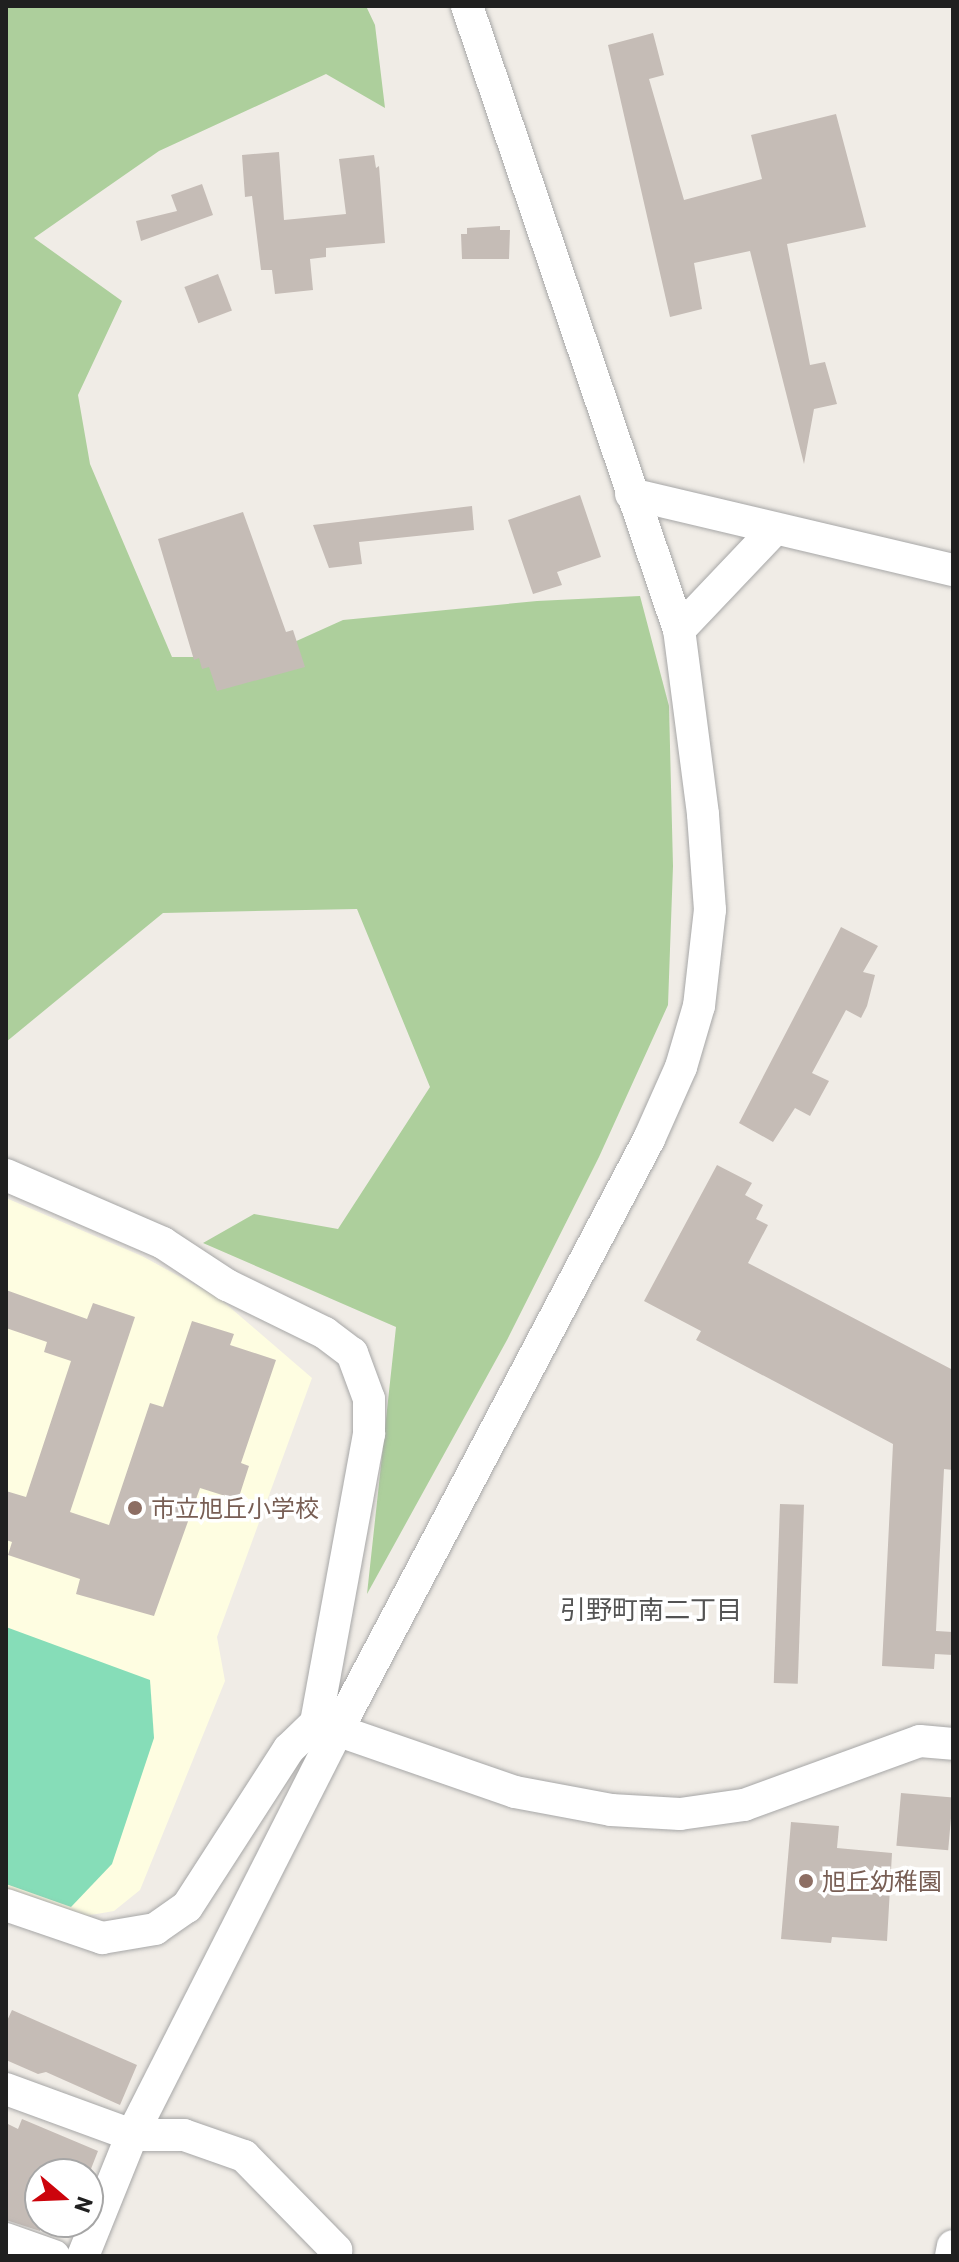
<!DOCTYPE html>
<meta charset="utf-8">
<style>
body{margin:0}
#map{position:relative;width:959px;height:2262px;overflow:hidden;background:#f0ece6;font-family:Barlow,"Noto Sans JP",sans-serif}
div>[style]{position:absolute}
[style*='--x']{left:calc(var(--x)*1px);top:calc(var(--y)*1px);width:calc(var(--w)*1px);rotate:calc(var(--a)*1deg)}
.education>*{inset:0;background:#fefde1}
.forest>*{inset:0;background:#adcf9c}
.pitch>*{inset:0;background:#86ddb8}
.building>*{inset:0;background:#c5bcb6;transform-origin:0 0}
.roads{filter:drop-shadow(0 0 2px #a7a7a7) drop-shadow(0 0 2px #a7a7a7)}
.minor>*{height:32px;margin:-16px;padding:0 16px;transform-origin:16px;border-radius:16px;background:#fff}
.dots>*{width:22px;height:22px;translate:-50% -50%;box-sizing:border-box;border:4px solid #fff;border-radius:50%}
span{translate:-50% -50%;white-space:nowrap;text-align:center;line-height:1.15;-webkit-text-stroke:7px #fff;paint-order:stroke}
.education-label{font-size:24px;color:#785e54}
.left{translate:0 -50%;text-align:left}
.neighbourhood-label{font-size:26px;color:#535353}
.frame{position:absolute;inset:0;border:8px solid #202020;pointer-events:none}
.north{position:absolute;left:24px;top:2158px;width:80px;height:80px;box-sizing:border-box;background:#fff;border:2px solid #a6a6a6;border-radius:50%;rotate:109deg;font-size:22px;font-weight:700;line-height:32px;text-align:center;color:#202020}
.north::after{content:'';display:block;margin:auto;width:28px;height:36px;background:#cc040c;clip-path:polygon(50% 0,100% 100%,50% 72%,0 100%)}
</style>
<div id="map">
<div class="education">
<i style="clip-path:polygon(6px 1198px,142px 1256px,219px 1298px,312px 1378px,217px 1637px,225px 1681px,140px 1890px,114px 1911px,73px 1918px,6px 1894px)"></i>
</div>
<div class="forest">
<i style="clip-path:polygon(6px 6px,366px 6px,375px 25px,385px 108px,326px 74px,159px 151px,34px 238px,122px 301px,78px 395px,90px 464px,172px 657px,261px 657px,343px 620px,537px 601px,640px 596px,669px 706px,673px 866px,668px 1005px,599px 1157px,507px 1340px,367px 1594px,396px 1327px,203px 1243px,254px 1214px,338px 1229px,430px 1087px,357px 909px,163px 913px,6px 1042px)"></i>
</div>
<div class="pitch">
<i style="clip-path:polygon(6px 1627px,150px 1680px,154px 1738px,112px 1864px,71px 1907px,6px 1884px)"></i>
</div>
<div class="building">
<i style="clip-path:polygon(653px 33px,664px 75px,649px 79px,684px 200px,762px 179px,751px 135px,836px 114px,866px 227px,787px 244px,810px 365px,825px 362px,837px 404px,814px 409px,804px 464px,750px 251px,694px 263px,702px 309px,670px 317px,608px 45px)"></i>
<i style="clip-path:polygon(279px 152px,284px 220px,346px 214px,339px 159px,374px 155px,376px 168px,379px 166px,385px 243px,326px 248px,326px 257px,310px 259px,313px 290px,275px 294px,272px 270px,261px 270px,252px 196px,245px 197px,242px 155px)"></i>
<i style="clip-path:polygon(202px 184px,213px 215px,141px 241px,136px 221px,177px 211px,171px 195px)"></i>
<i style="clip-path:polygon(500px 226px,500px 230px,510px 230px,509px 259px,462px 259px,461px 234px,467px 234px,467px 228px)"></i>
<i style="left:218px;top:274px;width:39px;height:36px;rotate:69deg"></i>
<i style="clip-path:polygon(580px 495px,601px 557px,557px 572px,562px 585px,533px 594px,508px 520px)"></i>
<i style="clip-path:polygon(472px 506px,474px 530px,359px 542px,362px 564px,329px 568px,313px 525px)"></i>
<i style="clip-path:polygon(243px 512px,286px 632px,293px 630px,305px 667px,217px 691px,209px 667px,202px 669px,199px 658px,194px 660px,158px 539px)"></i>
<i style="clip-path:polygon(841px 927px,878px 946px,863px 972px,875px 975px,867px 1006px,861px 1018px,846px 1010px,812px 1073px,829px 1081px,810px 1116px,795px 1108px,773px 1142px,739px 1123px)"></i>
<i style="clip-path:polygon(717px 1165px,752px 1183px,745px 1195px,763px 1205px,756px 1219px,768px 1225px,748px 1263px,953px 1370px,953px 1470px,944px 1469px,936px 1631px,953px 1632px,953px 1655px,935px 1654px,934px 1669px,882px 1666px,893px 1444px,696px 1340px,701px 1331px,644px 1301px)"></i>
<i style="clip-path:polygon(6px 1290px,87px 1319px,93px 1303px,135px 1317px,70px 1512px,109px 1525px,150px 1403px,163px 1407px,192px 1321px,234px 1334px,230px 1345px,276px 1360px,241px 1463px,249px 1466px,238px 1500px,200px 1488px,154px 1616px,76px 1594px,80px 1579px,8px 1555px,12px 1542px,6px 1540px,6px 1491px,26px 1497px,71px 1361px,44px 1352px,47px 1342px,6px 1328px)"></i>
<i style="left:780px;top:1504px;width:24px;height:179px;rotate:2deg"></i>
<i style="left:901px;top:1793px;width:52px;height:53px;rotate:5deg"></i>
<i style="clip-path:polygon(791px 1822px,839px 1826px,837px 1848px,892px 1853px,887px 1941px,832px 1937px,831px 1943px,781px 1939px)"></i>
<i style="clip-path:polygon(12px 2010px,137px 2065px,120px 2105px,46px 2072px,38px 2074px,6px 2060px,6px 2023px)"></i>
<i style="clip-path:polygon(22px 2119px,98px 2151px,89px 2174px,40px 2174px,40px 2231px,6px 2220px,6px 2123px,18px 2129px)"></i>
</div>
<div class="roads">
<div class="minor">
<i style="--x:631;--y:494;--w:331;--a:13.3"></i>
<i style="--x:679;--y:630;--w:138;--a:-46.5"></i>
<i style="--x:6;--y:1175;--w:171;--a:23.4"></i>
<i style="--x:163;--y:1243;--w:77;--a:33.3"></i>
<i style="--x:227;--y:1285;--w:109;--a:26.1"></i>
<i style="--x:325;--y:1333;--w:34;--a:37"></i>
<i style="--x:352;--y:1353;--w:49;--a:69.7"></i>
<i style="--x:369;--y:1399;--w:35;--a:90"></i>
<i style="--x:369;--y:1434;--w:294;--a:100.4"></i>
<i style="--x:316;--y:1723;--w:211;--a:19.1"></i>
<i style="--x:515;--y:1792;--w:98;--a:10.6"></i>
<i style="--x:611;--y:1810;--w:69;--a:3.3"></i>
<i style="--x:680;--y:1814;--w:65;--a:-8"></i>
<i style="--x:744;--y:1805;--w:187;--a:-20"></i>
<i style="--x:920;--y:1741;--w:33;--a:5"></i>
<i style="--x:6;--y:1905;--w:102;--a:19"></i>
<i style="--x:102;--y:1938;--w:54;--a:-9.6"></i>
<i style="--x:155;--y:1929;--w:39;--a:-35"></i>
<i style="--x:187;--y:1907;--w:188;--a:-57.2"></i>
<i style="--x:289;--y:1749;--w:37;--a:-44"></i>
<i style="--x:6;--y:2089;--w:134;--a:20.1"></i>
<i style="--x:132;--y:2135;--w:52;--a:0"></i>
<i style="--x:184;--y:2135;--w:64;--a:19.3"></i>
<i style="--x:244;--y:2156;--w:132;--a:45.6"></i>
<i style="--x:336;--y:2250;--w:6;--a:90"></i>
<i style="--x:6;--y:2239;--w:51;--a:19.5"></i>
<i style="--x:83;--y:2256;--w:131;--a:-68"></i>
<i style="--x:132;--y:2135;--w:453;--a:-63.1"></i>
<i style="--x:337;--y:1731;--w:669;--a:-62.21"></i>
<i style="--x:649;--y:1139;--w:79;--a:-66"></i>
<i style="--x:681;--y:1067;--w:64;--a:-73.6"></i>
<i style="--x:699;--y:1006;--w:97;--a:-83.5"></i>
<i style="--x:710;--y:910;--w:96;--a:-94.2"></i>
<i style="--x:703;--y:814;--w:186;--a:-97.4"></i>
<i style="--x:679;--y:630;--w:659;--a:-108.76"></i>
<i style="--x:951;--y:2256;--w:10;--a:-79"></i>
</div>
</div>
<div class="dots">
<i style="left:135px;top:1508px;background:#8d6e63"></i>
<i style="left:806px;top:1881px;background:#8d6e63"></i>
</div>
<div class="education-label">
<span class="left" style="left:151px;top:1508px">市立旭丘小学校</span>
<span class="left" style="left:822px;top:1881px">旭丘幼稚園</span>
</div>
<div class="neighbourhood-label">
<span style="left:651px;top:1609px">引野町南二丁目</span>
</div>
<div class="frame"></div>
<div class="north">N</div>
</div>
